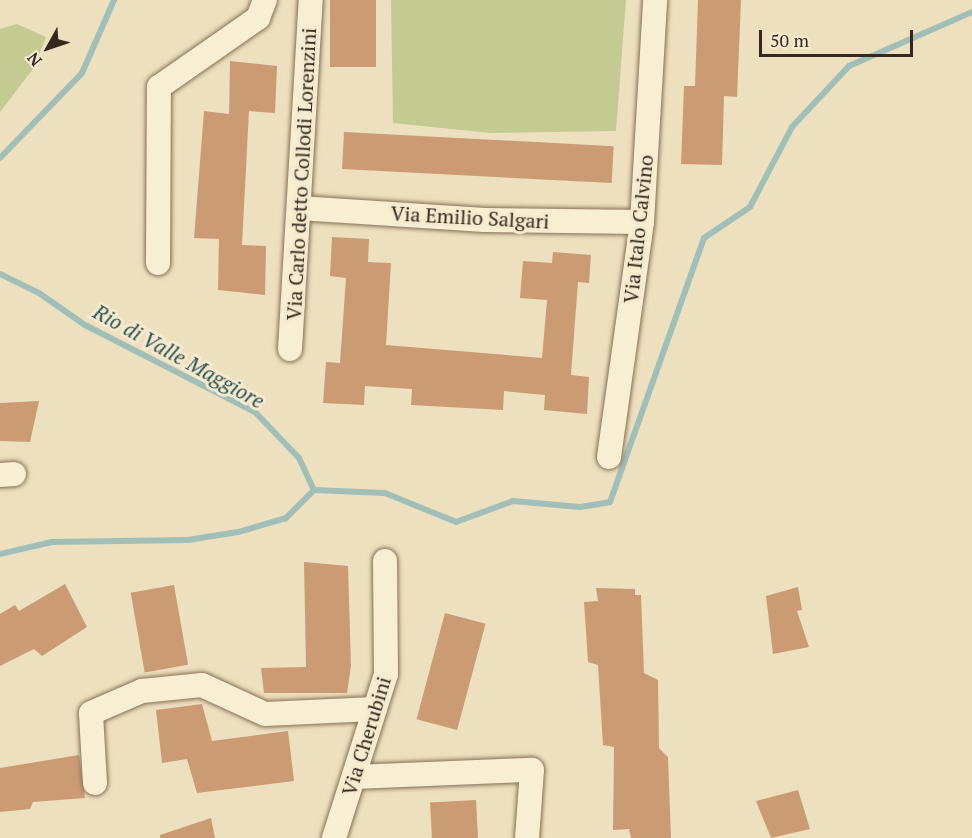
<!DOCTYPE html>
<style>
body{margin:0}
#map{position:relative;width:972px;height:838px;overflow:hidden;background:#ede0be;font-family:"PT Serif",serif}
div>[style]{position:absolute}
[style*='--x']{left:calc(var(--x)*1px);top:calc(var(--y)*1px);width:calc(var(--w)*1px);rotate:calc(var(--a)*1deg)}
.green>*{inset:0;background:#c3cb93}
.stream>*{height:6px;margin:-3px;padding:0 3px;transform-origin:3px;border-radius:3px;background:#a2bfb7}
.building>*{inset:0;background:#cb9b74;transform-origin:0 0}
.roads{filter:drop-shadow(0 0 2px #857157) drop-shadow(0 0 2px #857157)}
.minor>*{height:24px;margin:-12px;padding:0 12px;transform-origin:12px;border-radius:12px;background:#f8eed1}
span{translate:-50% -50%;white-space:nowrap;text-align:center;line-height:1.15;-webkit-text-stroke:6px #f5eace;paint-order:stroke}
.street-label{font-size:20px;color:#35281c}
.water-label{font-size:21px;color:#2b5453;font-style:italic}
.north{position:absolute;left:18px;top:18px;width:60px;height:60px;-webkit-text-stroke:4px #f5eace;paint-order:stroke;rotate:230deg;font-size:16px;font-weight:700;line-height:24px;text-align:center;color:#35281c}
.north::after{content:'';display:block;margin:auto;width:21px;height:27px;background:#35281c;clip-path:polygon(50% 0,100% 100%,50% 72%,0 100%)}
.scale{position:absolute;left:759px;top:30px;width:154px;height:27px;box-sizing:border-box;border:3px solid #35281c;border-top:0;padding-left:8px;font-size:18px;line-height:21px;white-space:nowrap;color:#35281c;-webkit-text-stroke:4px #f5eace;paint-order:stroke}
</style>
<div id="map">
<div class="green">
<i style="clip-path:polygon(391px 0,626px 0,616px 131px,491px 133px,393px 123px)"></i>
<i style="clip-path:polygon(17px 24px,46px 37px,33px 69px,0 112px,0 29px)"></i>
</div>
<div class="stream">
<i style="--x:0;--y:158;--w:118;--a:-46"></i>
<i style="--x:82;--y:73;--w:80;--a:-66.3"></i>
<i style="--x:0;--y:274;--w:43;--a:26"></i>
<i style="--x:39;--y:293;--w:56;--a:34.8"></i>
<i style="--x:85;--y:325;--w:191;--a:27.1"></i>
<i style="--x:255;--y:412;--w:64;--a:46.3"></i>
<i style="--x:299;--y:458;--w:35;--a:65"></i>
<i style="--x:314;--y:490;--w:40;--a:135"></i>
<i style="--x:286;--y:518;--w:50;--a:163.7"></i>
<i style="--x:238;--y:532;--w:51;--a:170.9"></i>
<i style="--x:188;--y:540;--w:136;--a:179.2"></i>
<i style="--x:52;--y:542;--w:53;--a:167"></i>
<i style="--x:314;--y:490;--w:71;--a:2.4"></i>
<i style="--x:385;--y:493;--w:77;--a:22.2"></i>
<i style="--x:456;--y:522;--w:61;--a:-20.2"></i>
<i style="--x:513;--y:501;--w:67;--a:5.1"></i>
<i style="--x:580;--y:507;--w:30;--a:-9"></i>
<i style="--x:610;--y:502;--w:280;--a:-70.4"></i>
<i style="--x:704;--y:238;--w:55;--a:-34"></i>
<i style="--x:750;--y:207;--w:90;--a:-62.3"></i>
<i style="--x:792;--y:127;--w:83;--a:-46.9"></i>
<i style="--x:849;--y:66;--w:134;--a:-23.7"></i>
</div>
<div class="building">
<i style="left:330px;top:0;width:46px;height:67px"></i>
<i style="clip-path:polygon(698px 0,741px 0,737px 97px,724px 96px,722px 165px,681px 164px,684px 86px,695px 86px)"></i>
<i style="clip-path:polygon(230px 61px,277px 66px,275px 113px,249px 111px,246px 168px,242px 245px,266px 246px,265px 295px,218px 290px,219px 239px,194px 238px,204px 111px,229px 114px)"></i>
<i style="left:344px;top:132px;width:270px;height:37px;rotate:3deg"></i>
<i style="clip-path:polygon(332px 237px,369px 239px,368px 262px,391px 263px,386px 345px,542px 358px,547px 300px,520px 298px,523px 261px,552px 263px,553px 252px,591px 255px,589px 283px,578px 282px,571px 375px,589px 377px,587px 414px,544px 410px,545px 395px,504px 391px,503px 410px,411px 405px,412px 389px,365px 386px,364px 405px,323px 403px,326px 362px,340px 363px,346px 278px,330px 276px)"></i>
<i style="clip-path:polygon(39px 401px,30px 442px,0 441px,0 403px)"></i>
<i style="clip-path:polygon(304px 562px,348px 566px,351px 666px,347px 693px,264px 693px,261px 668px,306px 667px)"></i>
<i style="clip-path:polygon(65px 584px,87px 627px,42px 656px,34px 649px,0 666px,0 614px,15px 605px,19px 611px)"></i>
<i style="left:174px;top:585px;width:81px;height:44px;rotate:80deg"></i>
<i style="clip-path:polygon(798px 587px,802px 610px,797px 611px,809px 647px,773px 654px,766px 596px)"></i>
<i style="clip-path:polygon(596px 588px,635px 589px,635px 595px,641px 595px,644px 673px,658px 680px,659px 748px,668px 757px,671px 838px,631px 838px,629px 829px,613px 830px,614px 747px,603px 745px,598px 665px,588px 662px,584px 602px,598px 601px)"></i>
<i style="left:445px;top:613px;width:42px;height:110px;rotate:15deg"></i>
<i style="clip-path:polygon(202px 704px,212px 741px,288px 731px,294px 781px,197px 793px,187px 759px,162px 763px,156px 710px)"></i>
<i style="clip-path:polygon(79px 755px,85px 798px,33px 802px,30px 809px,0 812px,0 768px)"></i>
<i style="clip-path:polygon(798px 790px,810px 829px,771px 838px,756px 801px)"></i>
<i style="left:476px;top:800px;width:38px;height:46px;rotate:87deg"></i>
<i style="clip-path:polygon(211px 818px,215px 838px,160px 838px,160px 835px)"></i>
</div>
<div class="roads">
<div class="minor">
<i style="--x:299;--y:208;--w:186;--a:3.7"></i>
<i style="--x:485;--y:220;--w:157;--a:0.7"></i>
<i style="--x:158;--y:263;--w:176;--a:-89.7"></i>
<i style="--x:159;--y:87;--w:121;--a:-34.9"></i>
<i style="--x:258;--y:18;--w:19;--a:-69"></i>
<i style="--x:290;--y:349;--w:350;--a:-86.6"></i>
<i style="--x:609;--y:457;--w:237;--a:-82"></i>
<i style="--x:642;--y:222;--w:222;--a:-86.6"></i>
<i style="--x:0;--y:475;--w:14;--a:-4"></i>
<i style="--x:354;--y:777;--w:178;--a:-2.3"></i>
<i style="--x:532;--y:770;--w:68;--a:94.2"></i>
<i style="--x:95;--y:783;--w:70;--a:-93.3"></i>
<i style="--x:91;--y:713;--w:56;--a:-23.3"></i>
<i style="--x:142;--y:691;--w:60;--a:-5.7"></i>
<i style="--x:202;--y:685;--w:69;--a:24.7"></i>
<i style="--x:265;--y:714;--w:110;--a:-2.6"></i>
<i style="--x:334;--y:838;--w:172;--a:-72.4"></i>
<i style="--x:386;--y:674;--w:113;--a:-90.5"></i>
</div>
</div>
<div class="street-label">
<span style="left:301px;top:174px;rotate:-87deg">Via Carlo detto Collodi Lorenzini</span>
<span style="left:470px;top:217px;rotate:3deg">Via Emilio Salgari</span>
<span style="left:638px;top:229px;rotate:-84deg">Via Italo Calvino</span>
<span style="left:366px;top:736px;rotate:-73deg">Via Cherubini</span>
</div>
<div class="water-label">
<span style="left:179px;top:356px;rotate:29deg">Rio di Valle Maggiore</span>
</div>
<div class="north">N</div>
<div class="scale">50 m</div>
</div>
